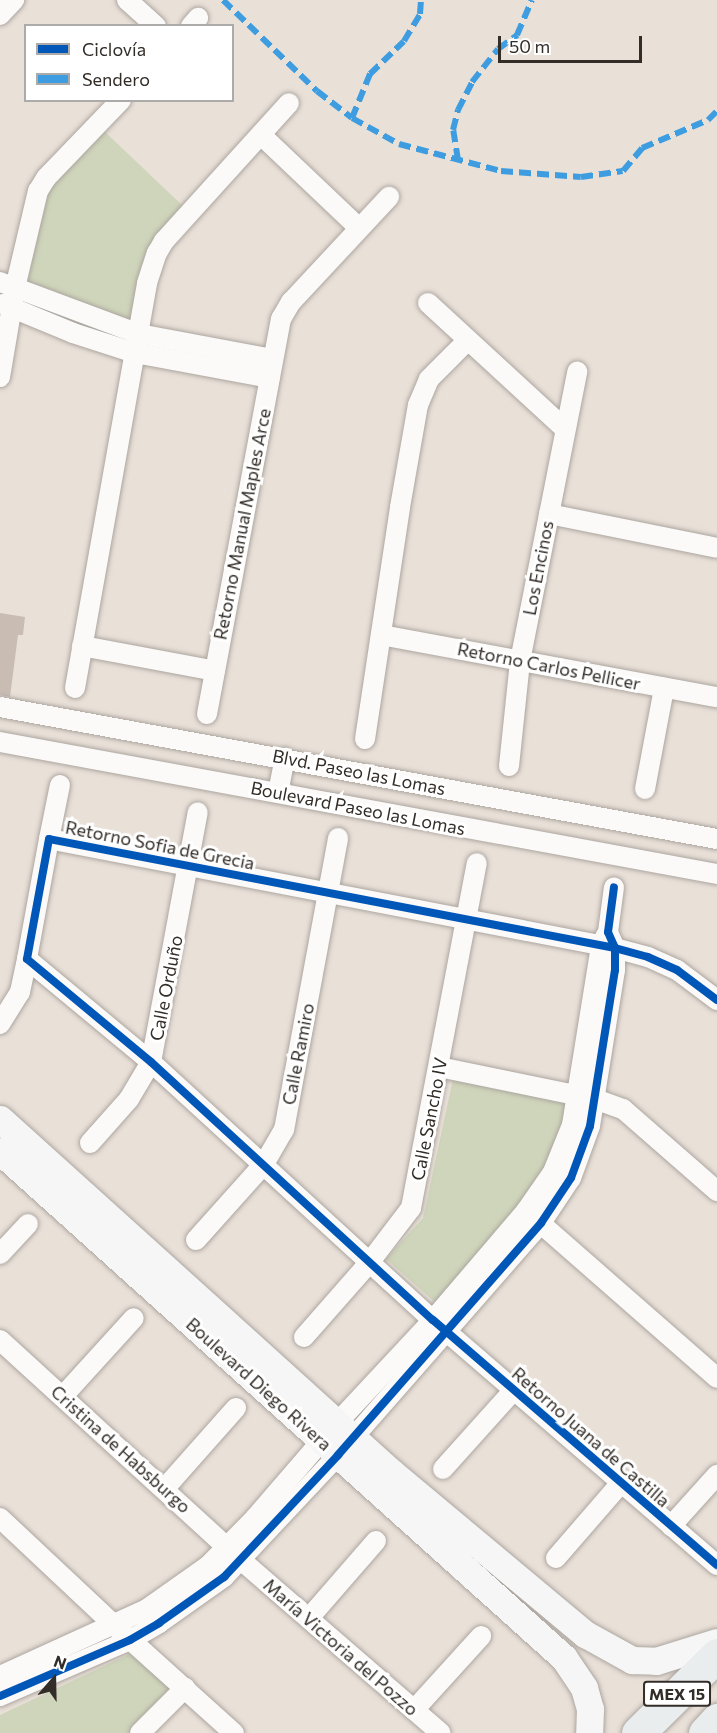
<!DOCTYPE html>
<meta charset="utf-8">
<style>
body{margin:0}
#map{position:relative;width:717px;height:1733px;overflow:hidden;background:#e9e0d8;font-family:Commissioner,sans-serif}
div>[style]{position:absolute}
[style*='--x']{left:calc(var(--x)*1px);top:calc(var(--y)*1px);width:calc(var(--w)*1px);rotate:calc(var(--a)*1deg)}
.green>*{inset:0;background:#cfd5ba}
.building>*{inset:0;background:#c9bdb3}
.roads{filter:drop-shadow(0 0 2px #aca6a0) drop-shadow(0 0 2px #aca6a0)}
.street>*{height:20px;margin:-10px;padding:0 10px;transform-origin:10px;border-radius:10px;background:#fcfaf9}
.secondary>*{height:27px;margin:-13.5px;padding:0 13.5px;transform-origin:13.5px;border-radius:13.5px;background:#f6f6f6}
.highway>*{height:33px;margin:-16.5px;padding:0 16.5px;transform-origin:16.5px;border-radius:16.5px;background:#e9edee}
.quiet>*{height:6px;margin-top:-3px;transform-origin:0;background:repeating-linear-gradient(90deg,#3e9de0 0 12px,transparent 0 18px)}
.cycleway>*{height:8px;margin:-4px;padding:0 4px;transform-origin:4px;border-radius:4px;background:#0057b8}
span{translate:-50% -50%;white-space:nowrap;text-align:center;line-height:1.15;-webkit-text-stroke:6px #fff;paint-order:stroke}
.shield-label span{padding:2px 4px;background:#fff;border:2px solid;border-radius:4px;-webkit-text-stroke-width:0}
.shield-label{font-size:16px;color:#332d28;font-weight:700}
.street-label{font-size:18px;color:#332d28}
.legend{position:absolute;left:24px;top:24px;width:210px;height:78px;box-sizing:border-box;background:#fff;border:2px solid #adaba9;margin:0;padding:8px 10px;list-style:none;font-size:18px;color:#332d28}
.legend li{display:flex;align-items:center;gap:12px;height:30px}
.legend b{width:30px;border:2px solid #adaba9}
.north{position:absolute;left:24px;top:1649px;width:60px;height:60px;-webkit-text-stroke:4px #fff;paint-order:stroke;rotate:20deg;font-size:16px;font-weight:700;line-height:24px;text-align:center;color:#332d28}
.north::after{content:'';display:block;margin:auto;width:21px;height:27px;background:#332d28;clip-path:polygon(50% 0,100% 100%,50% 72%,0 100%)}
.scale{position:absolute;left:498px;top:36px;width:144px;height:27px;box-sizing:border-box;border:3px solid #332d28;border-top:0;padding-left:8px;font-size:18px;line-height:21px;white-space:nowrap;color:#332d28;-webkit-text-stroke:4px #fff;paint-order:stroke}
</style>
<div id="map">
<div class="green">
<i style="clip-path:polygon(103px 130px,184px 207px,150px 245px,138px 315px,130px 321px,28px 283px,29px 266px,45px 191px)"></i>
<i style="clip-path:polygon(453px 1079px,574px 1102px,552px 1167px,437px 1304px,386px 1259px,423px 1218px)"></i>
<i style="clip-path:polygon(136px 1651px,178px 1689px,134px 1733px,0 1733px,0 1715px)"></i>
</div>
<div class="building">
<i style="clip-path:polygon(0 613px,25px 617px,23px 635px,18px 635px,10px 697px,0 695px)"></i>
</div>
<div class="roads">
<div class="street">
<i style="--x:127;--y:0;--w:39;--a:42"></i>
<i style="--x:0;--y:15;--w:21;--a:-47"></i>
<i style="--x:191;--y:26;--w:11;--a:-49"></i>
<i style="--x:261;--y:135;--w:135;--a:43.5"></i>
<i style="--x:0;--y:282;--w:148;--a:20.5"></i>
<i style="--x:139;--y:334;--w:136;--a:10.6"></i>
<i style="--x:428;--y:303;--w:186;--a:42.6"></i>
<i style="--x:3;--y:304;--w:76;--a:22.5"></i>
<i style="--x:73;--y:333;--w:65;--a:17.9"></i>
<i style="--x:135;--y:353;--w:137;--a:10.5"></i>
<i style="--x:0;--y:377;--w:90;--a:-80.4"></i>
<i style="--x:15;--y:288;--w:100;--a:-76.7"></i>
<i style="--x:38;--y:191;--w:15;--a:-58"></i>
<i style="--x:46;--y:178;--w:108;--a:-46.1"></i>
<i style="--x:549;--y:514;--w:171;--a:11.4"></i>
<i style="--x:381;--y:635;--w:342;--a:10.5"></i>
<i style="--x:82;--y:646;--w:135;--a:10.6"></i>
<i style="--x:75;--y:688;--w:411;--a:-79.9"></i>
<i style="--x:147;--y:283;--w:32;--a:-72"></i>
<i style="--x:157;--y:253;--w:14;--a:-60"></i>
<i style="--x:164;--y:241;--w:186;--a:-47.8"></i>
<i style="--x:0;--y:707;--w:729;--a:10.43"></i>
<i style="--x:207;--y:714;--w:402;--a:-79.4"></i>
<i style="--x:281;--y:319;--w:20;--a:-60"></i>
<i style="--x:291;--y:302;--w:144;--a:-47"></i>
<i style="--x:365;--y:739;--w:235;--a:-81.4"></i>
<i style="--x:400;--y:507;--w:104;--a:-80"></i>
<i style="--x:418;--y:405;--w:28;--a:-67"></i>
<i style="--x:429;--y:379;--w:54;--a:-45"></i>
<i style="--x:0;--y:742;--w:729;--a:10.43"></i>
<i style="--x:509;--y:766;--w:106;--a:-84"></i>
<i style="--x:520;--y:661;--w:295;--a:-78.8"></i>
<i style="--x:645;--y:789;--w:103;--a:-79.3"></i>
<i style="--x:278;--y:793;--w:36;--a:-79"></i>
<i style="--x:49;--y:839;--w:55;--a:-78.5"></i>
<i style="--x:717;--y:1000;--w:50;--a:-143.1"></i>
<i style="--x:677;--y:970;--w:32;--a:-156"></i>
<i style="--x:648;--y:957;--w:34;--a:-165"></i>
<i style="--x:615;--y:948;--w:576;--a:-169.1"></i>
<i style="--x:49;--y:839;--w:122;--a:100.4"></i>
<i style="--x:27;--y:959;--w:161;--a:39.7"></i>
<i style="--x:151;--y:1062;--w:382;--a:42.5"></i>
<i style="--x:433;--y:1320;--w:375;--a:40.8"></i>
<i style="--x:0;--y:1024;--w:38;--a:-58"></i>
<i style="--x:20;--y:992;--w:34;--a:-78"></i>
<i style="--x:439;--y:1067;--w:159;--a:11.6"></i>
<i style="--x:595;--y:1099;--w:30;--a:20"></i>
<i style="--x:623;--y:1109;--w:125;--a:41.1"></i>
<i style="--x:90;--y:1143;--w:59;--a:-48.4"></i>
<i style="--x:129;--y:1099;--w:43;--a:-59.3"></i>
<i style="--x:151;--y:1062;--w:254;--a:-79.4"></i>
<i style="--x:531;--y:1215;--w:247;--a:41.2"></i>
<i style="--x:196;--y:1240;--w:102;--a:-48.2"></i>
<i style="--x:264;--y:1164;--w:39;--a:-60"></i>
<i style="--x:284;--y:1130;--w:297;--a:-79.5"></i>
<i style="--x:0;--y:1254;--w:41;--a:-47"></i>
<i style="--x:304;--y:1337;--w:98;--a:-48.7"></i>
<i style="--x:369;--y:1263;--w:69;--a:-52.6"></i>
<i style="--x:411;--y:1208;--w:351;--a:-79.2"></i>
<i style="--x:0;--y:1340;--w:326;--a:42.4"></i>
<i style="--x:241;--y:1560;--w:264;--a:40.9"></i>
<i style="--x:63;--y:1396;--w:105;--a:-47.7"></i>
<i style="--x:443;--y:1469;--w:105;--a:-48.1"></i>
<i style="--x:165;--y:1488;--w:107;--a:-48.4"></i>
<i style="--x:0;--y:1518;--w:158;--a:43.2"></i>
<i style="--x:115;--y:1626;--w:160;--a:42"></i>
<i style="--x:671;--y:1526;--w:69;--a:-48"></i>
<i style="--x:556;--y:1558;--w:99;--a:-49.1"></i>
<i style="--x:309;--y:1618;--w:102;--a:-49"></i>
<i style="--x:0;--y:1676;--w:162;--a:-24.5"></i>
<i style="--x:147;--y:1609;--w:75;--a:-35.2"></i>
<i style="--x:208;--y:1566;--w:67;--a:-45.6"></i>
<i style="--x:255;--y:1518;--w:124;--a:-49.2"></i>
<i style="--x:336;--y:1424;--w:142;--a:-47"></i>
<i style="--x:433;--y:1320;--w:143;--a:-49.5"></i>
<i style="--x:526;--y:1211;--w:47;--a:-55.3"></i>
<i style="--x:553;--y:1172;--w:51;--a:-68"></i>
<i style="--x:572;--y:1125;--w:182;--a:-80.8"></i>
<i style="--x:601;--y:945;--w:11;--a:-63"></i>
<i style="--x:0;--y:1696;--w:142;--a:-23.3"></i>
<i style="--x:130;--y:1640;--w:34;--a:-30"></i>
<i style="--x:159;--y:1623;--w:80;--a:-35.3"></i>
<i style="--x:224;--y:1577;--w:167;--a:-46.9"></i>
<i style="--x:338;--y:1455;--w:308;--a:-48.8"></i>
<i style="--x:541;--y:1223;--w:54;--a:-56.3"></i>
<i style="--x:571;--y:1178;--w:55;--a:-69.9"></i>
<i style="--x:590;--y:1126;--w:158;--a:-80.9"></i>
<i style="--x:615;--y:970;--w:22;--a:-90"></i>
<i style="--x:615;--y:948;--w:17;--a:-114"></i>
<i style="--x:608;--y:932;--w:45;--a:-82.4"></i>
<i style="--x:414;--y:1710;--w:100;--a:-47.8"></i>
<i style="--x:140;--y:1733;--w:64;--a:-45"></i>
</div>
<div class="secondary">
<i style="--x:0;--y:1119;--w:527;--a:42.08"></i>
<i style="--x:391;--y:1472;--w:253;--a:39.9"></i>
<i style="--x:585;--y:1634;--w:54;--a:29"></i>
<i style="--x:632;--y:1660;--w:24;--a:2"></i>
<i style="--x:656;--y:1661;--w:64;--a:-17.3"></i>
<i style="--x:0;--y:1151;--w:758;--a:41.95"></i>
<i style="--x:564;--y:1658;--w:36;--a:56"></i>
<i style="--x:584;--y:1688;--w:22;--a:74"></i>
<i style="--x:590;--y:1709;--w:24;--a:92"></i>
</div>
<div class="highway">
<i style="--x:638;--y:1733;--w:111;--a:-44.6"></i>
<i style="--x:705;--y:1733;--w:18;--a:-47"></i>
</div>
</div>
<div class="quiet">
<i style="--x:223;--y:0;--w:131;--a:44.1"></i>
<i style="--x:317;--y:91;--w:44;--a:37.6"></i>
<i style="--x:352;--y:118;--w:54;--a:29"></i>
<i style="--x:399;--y:144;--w:106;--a:14.8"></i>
<i style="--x:501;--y:171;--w:80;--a:4.3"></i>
<i style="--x:581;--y:177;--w:42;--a:-8.1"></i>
<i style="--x:623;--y:171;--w:30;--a:-50"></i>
<i style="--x:642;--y:148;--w:72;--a:-23"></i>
<i style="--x:708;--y:120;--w:13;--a:-45"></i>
<i style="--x:352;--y:118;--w:48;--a:-67.8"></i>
<i style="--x:370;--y:74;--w:47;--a:-44.1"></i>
<i style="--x:404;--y:41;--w:31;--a:-59"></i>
<i style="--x:420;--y:14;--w:14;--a:-86"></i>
<i style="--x:458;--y:160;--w:30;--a:-99"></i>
<i style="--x:453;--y:130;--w:21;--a:-76"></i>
<i style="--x:458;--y:110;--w:31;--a:-63"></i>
<i style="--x:472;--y:82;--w:42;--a:-51.8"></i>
<i style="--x:498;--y:49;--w:24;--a:-36"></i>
<i style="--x:517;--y:35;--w:38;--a:-67"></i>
</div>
<div class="cycleway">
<i style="--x:717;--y:1000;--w:50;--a:-143.1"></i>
<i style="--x:677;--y:970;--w:32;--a:-156"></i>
<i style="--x:648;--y:957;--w:34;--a:-165"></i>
<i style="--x:615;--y:948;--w:576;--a:-169.1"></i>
<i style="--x:49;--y:839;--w:122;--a:100.4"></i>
<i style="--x:27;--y:959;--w:161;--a:39.7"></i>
<i style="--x:151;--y:1062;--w:382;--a:42.5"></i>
<i style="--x:433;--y:1320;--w:375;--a:40.8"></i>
<i style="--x:0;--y:1696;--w:142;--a:-23.3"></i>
<i style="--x:130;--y:1640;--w:34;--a:-30"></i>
<i style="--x:159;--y:1623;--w:80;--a:-35.3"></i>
<i style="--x:224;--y:1577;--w:167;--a:-46.9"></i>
<i style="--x:338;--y:1455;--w:308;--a:-48.8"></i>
<i style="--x:541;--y:1223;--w:54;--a:-56.3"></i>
<i style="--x:571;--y:1178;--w:55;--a:-69.9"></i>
<i style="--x:590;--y:1126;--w:158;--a:-80.9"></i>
<i style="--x:615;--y:970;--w:22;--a:-90"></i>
<i style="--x:615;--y:948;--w:17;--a:-114"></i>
<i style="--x:608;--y:932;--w:45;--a:-82.4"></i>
</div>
<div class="shield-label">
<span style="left:677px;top:1694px">MEX 15</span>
</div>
<div class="street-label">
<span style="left:242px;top:524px;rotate:-79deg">Retorno Manual Maples Arce</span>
<span style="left:538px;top:568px;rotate:-79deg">Los Encinos</span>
<span style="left:549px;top:666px;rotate:11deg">Retorno Carlos Pellicer</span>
<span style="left:359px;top:772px;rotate:11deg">Blvd. Paseo las Lomas</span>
<span style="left:358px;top:808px;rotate:11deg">Boulevard Paseo las Lomas</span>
<span style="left:160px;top:845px;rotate:11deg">Retorno Sofia de Grecia</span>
<span style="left:166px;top:988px;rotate:-79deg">Calle Orduño</span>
<span style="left:298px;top:1054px;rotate:-79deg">Calle Ramiro</span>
<span style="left:429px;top:1119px;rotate:-79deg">Calle Sancho IV</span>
<span style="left:259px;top:1384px;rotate:42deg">Boulevard Diego Rivera</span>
<span style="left:591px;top:1437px;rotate:41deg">Retorno Juana de Castilla</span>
<span style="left:121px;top:1449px;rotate:42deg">Cristina de Habsburgo</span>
<span style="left:341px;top:1647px;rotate:41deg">María Victoria del Pozzo</span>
</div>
<ul class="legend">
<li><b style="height:8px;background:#0057b8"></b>Ciclovía</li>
<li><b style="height:8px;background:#3e9de0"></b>Sendero</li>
</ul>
<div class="north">N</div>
<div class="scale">50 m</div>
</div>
